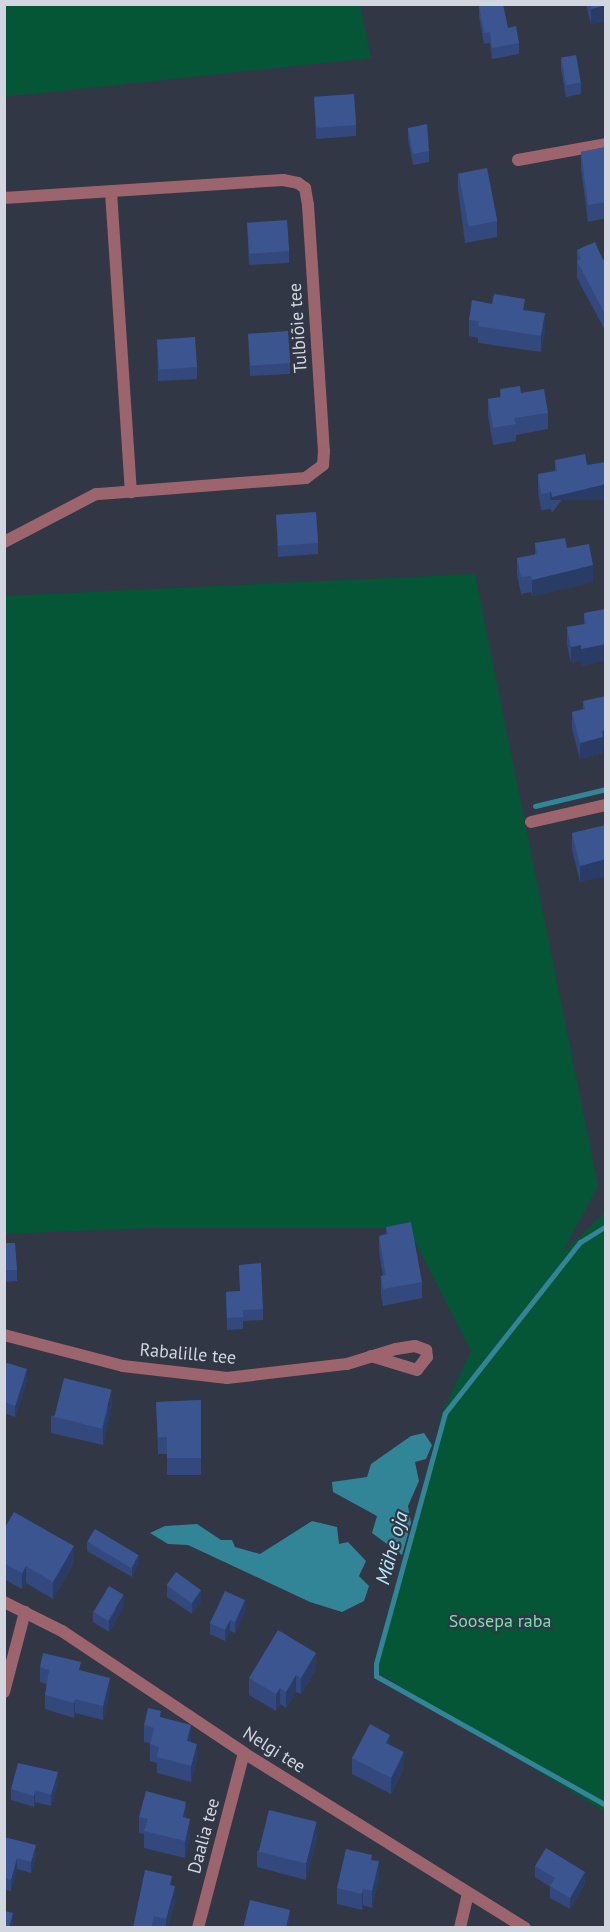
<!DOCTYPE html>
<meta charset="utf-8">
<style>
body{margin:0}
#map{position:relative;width:610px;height:1932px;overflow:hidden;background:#313744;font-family:"PT Sans",sans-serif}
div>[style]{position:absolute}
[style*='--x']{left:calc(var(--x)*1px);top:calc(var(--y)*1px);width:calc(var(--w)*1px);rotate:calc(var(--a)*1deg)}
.green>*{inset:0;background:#055637}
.water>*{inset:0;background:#328597}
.stream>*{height:5px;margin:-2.5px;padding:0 2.5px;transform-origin:2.5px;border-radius:2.5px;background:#328597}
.minor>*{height:12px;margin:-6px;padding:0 6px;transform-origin:6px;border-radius:6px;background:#9c646d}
.wall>*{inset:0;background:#33497d}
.shaded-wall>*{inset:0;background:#293c66;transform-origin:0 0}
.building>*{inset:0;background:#3b5591;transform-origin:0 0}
span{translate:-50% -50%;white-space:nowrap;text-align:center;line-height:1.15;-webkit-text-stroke:4.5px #313744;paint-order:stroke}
.street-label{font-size:18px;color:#d2d6de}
.park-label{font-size:18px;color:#70e4ab}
.water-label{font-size:20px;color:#b9ebf8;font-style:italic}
.frame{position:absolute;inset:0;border:6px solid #d2d6de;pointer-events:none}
</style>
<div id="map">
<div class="green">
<i style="clip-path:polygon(4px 5px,360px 5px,371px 58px,5px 97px)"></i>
<i style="clip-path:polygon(475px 574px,598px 1186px,561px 1255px,605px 1212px,605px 1812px,377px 1672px,443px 1411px,471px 1351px,408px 1228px,153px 1228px,5px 1234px,4px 596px)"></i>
</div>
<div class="water">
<i style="clip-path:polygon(424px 1433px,432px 1445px,426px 1459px,415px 1462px,419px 1481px,408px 1506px,411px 1523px,402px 1555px,372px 1533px,377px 1516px,333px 1492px,332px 1482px,367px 1477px,371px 1464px,411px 1436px)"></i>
<i style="clip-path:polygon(312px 1521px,337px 1527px,339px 1544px,348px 1542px,366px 1561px,359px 1576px,369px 1586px,364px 1601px,342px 1612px,310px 1602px,188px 1545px,168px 1544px,150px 1533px,165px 1526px,197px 1524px,221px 1540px,232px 1540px,235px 1547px,260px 1554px)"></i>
</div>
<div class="stream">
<i style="--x:535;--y:806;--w:73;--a:-13.5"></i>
<i style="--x:606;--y:1226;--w:31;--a:148"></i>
<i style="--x:580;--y:1242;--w:218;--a:128.3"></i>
<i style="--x:445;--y:1413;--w:260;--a:105.4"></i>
<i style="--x:376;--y:1664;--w:12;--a:90"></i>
<i style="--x:376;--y:1676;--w:264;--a:29.3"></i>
</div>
<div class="minor">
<i style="--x:518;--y:160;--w:89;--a:-10.3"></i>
<i style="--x:111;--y:192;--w:301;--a:86.2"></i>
<i style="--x:4;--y:198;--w:280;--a:-3.7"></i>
<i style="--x:283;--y:180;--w:15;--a:11"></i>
<i style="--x:298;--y:183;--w:9;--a:36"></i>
<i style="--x:305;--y:188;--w:17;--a:80"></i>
<i style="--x:308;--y:205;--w:247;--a:86.3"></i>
<i style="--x:324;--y:451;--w:14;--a:94"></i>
<i style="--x:323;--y:465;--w:21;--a:143"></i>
<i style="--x:306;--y:478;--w:211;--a:175.6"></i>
<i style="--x:96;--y:494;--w:104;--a:152.4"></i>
<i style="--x:531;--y:822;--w:77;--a:-12.8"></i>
<i style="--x:4;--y:1335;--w:123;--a:14.6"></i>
<i style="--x:123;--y:1366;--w:105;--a:6.6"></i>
<i style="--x:227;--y:1378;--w:121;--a:-6.7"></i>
<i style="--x:347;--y:1364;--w:51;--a:-17"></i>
<i style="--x:396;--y:1349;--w:19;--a:-9"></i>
<i style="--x:415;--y:1346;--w:12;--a:20"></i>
<i style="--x:426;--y:1350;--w:7;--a:82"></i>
<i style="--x:427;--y:1357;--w:16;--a:128"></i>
<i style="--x:417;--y:1370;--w:48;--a:-163.1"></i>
<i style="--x:4;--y:1602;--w:65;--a:26.6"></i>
<i style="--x:62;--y:1631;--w:219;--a:33.8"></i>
<i style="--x:244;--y:1753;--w:331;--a:31.9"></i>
<i style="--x:4;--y:1692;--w:83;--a:-75.3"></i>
<i style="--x:198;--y:1928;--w:181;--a:-75.3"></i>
<i style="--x:460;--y:1928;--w:36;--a:-77"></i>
</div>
<div class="wall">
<i style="clip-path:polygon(586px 4px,606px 4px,591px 25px)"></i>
<i style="clip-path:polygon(479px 6px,508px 28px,519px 43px,519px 54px,492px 59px,490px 43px,484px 44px,479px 17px)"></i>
<i style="clip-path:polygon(561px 58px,581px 83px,581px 94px,566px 97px,561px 69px)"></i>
<i style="clip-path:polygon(314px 97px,356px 125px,356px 136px,316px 139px)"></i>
<i style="clip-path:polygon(408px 128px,429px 151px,429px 162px,413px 165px,408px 139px)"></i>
<i style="clip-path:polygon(606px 147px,606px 218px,588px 222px,581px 168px,581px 152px)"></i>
<i style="clip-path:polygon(458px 173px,497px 221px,497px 237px,465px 243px,458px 189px)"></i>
<i style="clip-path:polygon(247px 223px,289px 251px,289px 263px,249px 265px)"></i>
<i style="clip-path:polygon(577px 250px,603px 260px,606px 258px,606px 332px,577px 278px)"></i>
<i style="clip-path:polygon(525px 310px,545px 330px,541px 352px,478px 343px,478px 338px,469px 336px,469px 320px)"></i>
<i style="clip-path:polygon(248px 334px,290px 363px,290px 374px,250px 376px)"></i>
<i style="clip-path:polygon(157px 339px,197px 367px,197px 379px,158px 381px)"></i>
<i style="clip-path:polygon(500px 389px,521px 393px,548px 413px,548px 429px,516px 435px,516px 441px,493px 445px,488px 416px,488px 399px,500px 397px)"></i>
<i style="clip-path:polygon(555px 460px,587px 465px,552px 513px,551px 509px,541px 510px,538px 491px,538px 474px,555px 471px)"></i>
<i style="clip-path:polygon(276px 515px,318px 543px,318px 554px,278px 557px)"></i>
<i style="clip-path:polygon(535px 543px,567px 548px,593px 582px,532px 596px,531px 592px,521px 594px,517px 574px,517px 558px,535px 555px)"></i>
<i style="clip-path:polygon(606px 609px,606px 660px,581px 666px,581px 661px,571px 663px,567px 644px,567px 627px,584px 624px,584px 613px)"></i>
<i style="clip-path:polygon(583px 701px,603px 747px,603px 753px,580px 759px,572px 729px,572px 712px,583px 709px)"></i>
<i style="clip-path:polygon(606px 825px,606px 876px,580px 882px,572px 850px,572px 833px)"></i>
<i style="clip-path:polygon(386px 1227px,422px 1282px,422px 1298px,383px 1306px,381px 1293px,381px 1276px,383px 1276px,379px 1252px,379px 1236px,386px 1234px)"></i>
<i style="clip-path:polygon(4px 1243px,17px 1270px,17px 1281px,4px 1282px)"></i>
<i style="clip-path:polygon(239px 1265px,263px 1309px,263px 1320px,243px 1321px,243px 1329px,227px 1330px,226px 1292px,240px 1291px)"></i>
<i style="clip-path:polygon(4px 1362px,27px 1381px,15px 1417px,4px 1413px)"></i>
<i style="clip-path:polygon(201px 1400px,201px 1475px,167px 1475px,167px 1454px,158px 1454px,156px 1402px)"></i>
<i style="clip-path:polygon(112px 1406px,103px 1445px,51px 1433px,51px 1416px)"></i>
<i style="clip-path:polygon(4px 1529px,74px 1563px,53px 1599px,26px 1583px,22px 1589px,4px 1579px)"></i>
<i style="clip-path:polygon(87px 1542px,139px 1564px,132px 1577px,87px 1551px)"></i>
<i style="clip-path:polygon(167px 1585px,201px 1601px,192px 1614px,167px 1597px)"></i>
<i style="clip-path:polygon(124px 1607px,109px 1632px,93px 1622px,93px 1611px)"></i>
<i style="clip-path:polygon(245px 1612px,235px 1633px,230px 1631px,225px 1641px,210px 1634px,210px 1623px)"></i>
<i style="clip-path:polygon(40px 1667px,81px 1670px,110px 1692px,103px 1720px,75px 1713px,74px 1718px,45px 1709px,45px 1695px,47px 1684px,40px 1682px)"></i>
<i style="clip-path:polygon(316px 1670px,301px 1694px,296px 1692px,286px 1708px,280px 1704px,276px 1711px,249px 1695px,249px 1678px)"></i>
<i style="clip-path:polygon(161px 1717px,191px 1742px,197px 1760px,191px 1782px,157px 1773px,157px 1763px,150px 1761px,150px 1743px,144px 1742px,144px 1725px)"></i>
<i style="clip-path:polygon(390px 1745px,404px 1768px,391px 1794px,352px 1774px,352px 1758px)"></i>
<i style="clip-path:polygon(58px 1783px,51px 1806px,35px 1802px,34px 1807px,11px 1800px,11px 1789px)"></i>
<i style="clip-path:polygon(139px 1817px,186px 1818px,190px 1836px,185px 1858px,144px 1848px,144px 1834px,139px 1833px)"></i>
<i style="clip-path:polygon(4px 1837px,36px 1856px,31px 1873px,17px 1869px,11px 1891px,4px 1890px)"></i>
<i style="clip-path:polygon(317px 1838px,306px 1880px,257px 1867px,257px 1851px)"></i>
<i style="clip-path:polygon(372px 1860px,379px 1878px,372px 1908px,363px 1905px,362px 1910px,337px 1904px,337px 1888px)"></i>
<i style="clip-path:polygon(535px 1866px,585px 1884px,570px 1909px,550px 1898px,550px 1887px,535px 1877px)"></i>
<i style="clip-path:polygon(172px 1885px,175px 1900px,168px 1928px,133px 1928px)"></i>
</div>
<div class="shaded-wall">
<i style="clip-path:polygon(606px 5px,606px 22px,591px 25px,591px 9px)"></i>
<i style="clip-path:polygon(545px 313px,545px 330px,541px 352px,541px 336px)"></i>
<i style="left:606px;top:484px;width:16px;height:56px;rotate:90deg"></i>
<i style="clip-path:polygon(593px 565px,593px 582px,532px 596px,532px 580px)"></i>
<i style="clip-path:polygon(606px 644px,606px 660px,581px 666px,581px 649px)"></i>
<i style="clip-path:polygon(581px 645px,581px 661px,571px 663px,571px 647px)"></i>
<i style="clip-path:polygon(606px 730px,606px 747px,603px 747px,603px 753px,580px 759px,580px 743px,602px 731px)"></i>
<i style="clip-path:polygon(606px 859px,606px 876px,580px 882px,580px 866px)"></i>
<i style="clip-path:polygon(27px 1369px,27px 1381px,15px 1417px,15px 1406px)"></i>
<i style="clip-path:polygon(112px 1390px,112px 1406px,103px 1445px,103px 1428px)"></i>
<i style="clip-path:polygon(74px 1546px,74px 1563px,53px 1599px,53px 1582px)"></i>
<i style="clip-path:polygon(139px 1555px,139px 1564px,132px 1577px,132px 1568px)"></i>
<i style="clip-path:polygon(26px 1566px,26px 1583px,22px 1589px,22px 1573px)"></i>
<i style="clip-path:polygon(201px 1590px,201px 1601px,192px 1614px,192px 1603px)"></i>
<i style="clip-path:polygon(124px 1595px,124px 1607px,109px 1632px,109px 1621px)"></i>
<i style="clip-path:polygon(245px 1600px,245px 1612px,235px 1633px,235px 1622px)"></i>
<i style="clip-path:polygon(230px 1620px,230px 1631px,225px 1641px,225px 1630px)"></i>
<i style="clip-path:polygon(316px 1653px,316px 1670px,301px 1694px,301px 1678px)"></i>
<i style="clip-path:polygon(296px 1675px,296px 1692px,286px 1708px,286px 1692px)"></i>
<i style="clip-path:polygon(110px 1678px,110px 1692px,103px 1720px,103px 1706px)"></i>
<i style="clip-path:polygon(280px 1688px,280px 1704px,276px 1711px,276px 1694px)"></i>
<i style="clip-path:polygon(75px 1699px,75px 1713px,74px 1718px,74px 1703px)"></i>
<i style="clip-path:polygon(191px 1725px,191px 1742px,187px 1741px)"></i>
<i style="clip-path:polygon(390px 1735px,390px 1751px,386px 1743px)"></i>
<i style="clip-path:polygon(197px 1744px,197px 1760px,191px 1782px,191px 1766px)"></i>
<i style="clip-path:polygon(404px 1752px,404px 1768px,391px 1794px,391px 1778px)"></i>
<i style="clip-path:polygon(58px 1772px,58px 1783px,51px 1806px,51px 1795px)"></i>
<i style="clip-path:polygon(35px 1790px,35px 1802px,34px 1807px,34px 1796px)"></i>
<i style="clip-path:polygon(186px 1802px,186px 1818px,183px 1817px)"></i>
<i style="clip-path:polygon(190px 1819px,190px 1836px,185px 1858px,185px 1841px)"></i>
<i style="clip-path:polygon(317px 1822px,317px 1838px,306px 1880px,306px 1863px)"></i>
<i style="clip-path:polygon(36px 1845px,36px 1856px,31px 1873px,31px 1862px)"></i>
<i style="clip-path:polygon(17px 1858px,17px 1869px,11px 1891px,11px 1880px)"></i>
<i style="clip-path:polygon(379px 1861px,379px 1878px,372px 1908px,372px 1891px)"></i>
<i style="clip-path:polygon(585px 1872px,585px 1884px,570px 1909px,570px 1898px)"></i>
<i style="clip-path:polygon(175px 1886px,175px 1900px,168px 1928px,166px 1928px,166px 1919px)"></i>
<i style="clip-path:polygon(363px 1889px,363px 1905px,362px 1910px,362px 1894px)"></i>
<i style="clip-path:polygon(290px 1910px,290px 1921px,289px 1928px,286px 1928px)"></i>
<i style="clip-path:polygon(13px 1913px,13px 1928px,9px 1928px)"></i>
</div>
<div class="building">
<i style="clip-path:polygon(488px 4px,503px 4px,508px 28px,516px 26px,519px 43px,492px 48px,490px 32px,484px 33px,479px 6px)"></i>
<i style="clip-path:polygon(590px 4px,606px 4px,606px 5px,591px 9px)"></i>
<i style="left:576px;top:55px;width:28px;height:15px;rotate:80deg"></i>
<i style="left:354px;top:94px;width:31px;height:40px;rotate:86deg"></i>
<i style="clip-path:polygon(427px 124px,429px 151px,413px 154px,408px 128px)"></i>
<i style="clip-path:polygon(606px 147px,606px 202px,588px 205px,581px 152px)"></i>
<i style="left:487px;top:168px;width:54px;height:29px;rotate:79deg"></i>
<i style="left:287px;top:220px;width:31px;height:40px;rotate:86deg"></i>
<i style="clip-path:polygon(595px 242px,603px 260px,606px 258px,606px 316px,577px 261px,581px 259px,577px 250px)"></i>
<i style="clip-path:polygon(494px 294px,525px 299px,523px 310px,545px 313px,541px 336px,478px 326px,479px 321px,469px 320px,472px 300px,492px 304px)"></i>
<i style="left:288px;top:331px;width:32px;height:40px;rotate:86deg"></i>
<i style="left:195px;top:337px;width:30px;height:38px;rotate:86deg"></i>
<i style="clip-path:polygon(520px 386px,521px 393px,544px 389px,548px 413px,514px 418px,516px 424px,493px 428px,488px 399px,501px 397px,500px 389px)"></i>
<i style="clip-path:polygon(585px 454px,587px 465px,606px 462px,606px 484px,552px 497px,551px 492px,541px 494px,538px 474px,557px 471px,555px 460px)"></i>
<i style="left:316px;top:512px;width:31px;height:40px;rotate:86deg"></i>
<i style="clip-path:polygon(565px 538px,567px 548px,589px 544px,593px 565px,532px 580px,531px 576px,521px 577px,517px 558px,537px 554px,535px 543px)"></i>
<i style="clip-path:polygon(606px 609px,606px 644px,581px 649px,581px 645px,571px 647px,567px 627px,586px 624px,584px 613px)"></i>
<i style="clip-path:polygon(606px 696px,606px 730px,602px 731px,603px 737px,580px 743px,572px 712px,585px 709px,583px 701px)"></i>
<i style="clip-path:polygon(606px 825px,606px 859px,580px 866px,572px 833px)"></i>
<i style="clip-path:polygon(411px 1222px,422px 1282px,383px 1289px,381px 1276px,386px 1275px,379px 1236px,388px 1234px,386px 1227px)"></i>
<i style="clip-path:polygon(4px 1243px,15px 1243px,17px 1270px,4px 1270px)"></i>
<i style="clip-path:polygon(261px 1263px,263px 1309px,243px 1310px,243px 1317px,227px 1318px,226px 1292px,240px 1291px,239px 1265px)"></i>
<i style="clip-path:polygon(4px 1362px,27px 1369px,15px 1406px,4px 1402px)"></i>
<i style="left:64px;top:1378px;width:49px;height:40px;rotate:14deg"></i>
<i style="clip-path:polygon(201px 1400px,201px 1458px,167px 1458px,167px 1437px,158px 1437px,156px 1402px)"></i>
<i style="clip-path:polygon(14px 1512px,74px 1546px,53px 1582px,26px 1566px,22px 1573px,4px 1563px,4px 1529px)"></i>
<i style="left:95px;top:1529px;width:51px;height:15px;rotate:31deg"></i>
<i style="left:176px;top:1572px;width:31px;height:16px;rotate:36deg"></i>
<i style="left:109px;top:1586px;width:17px;height:30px;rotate:31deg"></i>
<i style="clip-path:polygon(225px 1591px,245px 1600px,235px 1622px,230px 1620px,225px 1630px,210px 1623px)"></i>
<i style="clip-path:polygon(278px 1630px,316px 1653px,301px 1678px,296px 1675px,286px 1692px,280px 1688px,276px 1694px,249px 1678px)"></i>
<i style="clip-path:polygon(43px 1653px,81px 1662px,79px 1670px,110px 1678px,103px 1706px,75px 1699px,74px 1703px,45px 1695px,49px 1670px,40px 1667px)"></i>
<i style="clip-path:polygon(148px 1708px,161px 1711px,160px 1717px,191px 1725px,187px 1741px,197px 1744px,191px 1766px,157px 1757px,159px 1747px,150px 1744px,154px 1728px,144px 1725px)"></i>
<i style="clip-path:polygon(370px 1724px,390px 1735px,386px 1743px,404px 1752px,391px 1778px,352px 1758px)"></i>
<i style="clip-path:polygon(18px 1763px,58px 1772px,51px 1795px,35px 1790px,34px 1796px,11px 1789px)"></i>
<i style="clip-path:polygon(146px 1791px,186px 1802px,183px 1817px,190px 1819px,185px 1841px,144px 1831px,148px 1819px,139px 1817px)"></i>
<i style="left:269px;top:1810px;width:49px;height:43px;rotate:14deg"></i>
<i style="clip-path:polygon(4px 1837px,36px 1845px,31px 1862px,17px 1858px,11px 1880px,4px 1878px)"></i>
<i style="clip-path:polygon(546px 1848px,585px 1872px,570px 1898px,550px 1886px,555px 1878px,535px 1866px)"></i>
<i style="clip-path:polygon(346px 1849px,372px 1855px,371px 1860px,379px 1861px,372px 1891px,363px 1889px,362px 1894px,337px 1888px)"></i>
<i style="clip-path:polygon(145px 1870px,172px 1876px,170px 1885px,175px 1886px,166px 1919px,154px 1916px,151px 1928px,133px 1928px)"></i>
<i style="clip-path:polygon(250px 1900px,290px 1910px,286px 1928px,243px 1928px)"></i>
<i style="clip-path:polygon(4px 1911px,13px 1913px,9px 1928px,4px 1928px)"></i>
</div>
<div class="street-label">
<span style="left:298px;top:328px;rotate:-94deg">Tulbiõie tee</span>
<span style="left:188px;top:1354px;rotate:5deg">Rabalille tee</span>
<span style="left:274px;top:1750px;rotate:32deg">Nelgi tee</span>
<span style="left:204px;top:1836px;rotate:-75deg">Daalia tee</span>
</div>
<div class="park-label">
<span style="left:500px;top:1621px">Soosepa raba</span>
</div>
<div class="water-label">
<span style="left:392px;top:1548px;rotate:-75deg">Mähe oja</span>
</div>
<div class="frame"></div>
</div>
